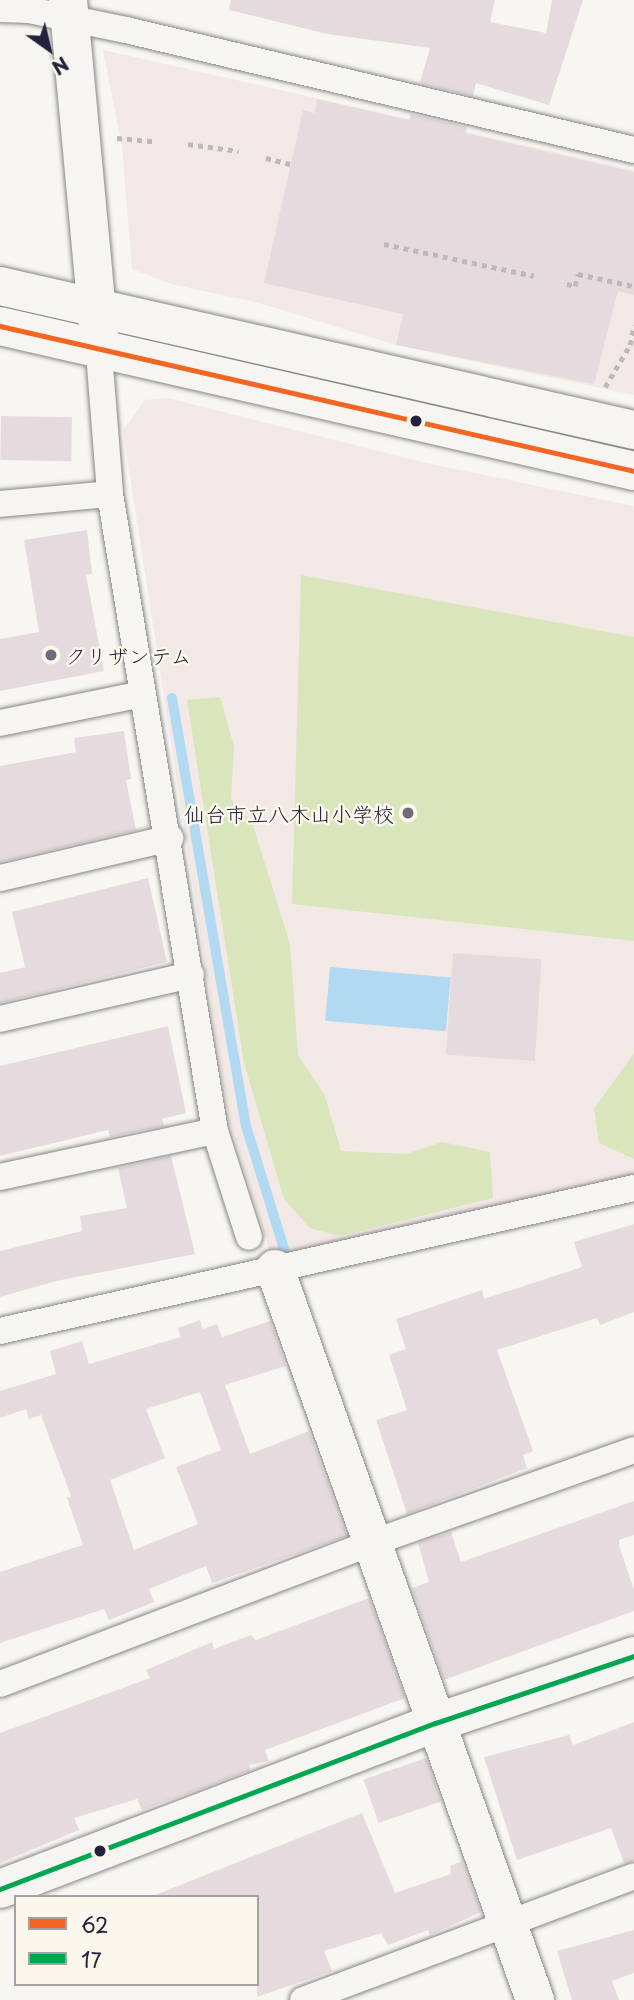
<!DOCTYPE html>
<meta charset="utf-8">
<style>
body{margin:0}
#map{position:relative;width:634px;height:2000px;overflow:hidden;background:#f8f6f0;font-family:"Playpen Sans","Klee One",sans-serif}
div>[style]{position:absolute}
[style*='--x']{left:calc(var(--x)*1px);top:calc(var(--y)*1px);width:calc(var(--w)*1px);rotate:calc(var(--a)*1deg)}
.built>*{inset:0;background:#f2e8e6}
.green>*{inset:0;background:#d9e5ba}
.water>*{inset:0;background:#b1d9f1;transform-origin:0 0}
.stream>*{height:10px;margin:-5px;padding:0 5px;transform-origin:5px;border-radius:5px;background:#b1d9f1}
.building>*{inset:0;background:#e5dbde;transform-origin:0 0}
.path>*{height:4.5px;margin-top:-2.25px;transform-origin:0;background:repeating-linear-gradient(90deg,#bcbab9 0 5px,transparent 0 10px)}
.roads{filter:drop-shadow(0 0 2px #878688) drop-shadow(0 0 2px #878688)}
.street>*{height:26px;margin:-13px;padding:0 13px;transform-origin:13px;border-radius:13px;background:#f6f5f1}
.secondary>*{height:38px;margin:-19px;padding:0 19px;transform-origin:19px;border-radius:19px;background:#f6f5f1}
.bus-1>*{height:5px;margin:-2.5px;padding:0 2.5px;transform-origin:2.5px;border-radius:2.5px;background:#f26522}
.bus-2>*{height:5px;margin:-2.5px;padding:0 2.5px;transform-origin:2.5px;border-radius:2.5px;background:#00a651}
.dots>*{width:19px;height:19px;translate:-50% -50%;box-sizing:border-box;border:4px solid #fbf7ec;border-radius:50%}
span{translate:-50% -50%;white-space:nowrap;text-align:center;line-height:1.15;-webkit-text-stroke:5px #fbf7ec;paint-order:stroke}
.poi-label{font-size:21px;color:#22223b}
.left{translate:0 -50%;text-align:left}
.right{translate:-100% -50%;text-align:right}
.legend{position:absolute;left:14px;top:1895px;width:245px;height:91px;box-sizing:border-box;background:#fbf7ec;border:2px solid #a4a2a5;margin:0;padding:9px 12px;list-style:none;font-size:21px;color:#22223b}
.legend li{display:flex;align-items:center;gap:14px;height:35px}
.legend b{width:35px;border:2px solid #a4a2a5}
.north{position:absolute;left:14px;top:14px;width:70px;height:70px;-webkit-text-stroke:5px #fbf7ec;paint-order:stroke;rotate:146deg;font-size:19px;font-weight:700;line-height:28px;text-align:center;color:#22223b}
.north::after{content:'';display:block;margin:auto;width:24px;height:32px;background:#22223b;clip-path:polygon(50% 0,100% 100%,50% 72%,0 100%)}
</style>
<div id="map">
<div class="built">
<i style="clip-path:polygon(103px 50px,634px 170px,634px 395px,396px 345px,259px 303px,171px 284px,132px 269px,122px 147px)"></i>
<i style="clip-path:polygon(168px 398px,426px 463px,634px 506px,634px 1177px,273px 1261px,229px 1120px,123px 430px,145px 400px)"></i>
</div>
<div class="green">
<i style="clip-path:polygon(301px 575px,634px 637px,634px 941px,292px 904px)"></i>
<i style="clip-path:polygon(220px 697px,234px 747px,231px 799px,253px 825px,290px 944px,298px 1055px,325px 1096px,341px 1151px,406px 1154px,442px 1142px,490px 1152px,493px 1198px,340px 1236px,310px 1228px,284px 1199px,244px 1063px,187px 700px)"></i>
<i style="clip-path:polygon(634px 1053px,634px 1159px,599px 1143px,594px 1109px)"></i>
</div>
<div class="water">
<i style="left:330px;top:967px;width:121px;height:54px;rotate:5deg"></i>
</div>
<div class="stream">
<i style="--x:172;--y:698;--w:434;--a:80.2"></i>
<i style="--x:246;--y:1126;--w:132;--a:72.8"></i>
</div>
<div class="building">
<i style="clip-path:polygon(231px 0,495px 0,490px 22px,546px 33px,552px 0,583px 0,549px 105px,476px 83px,473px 96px,420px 83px,430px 48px,327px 34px,229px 10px)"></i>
<i style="clip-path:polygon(317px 99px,409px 120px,411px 114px,467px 127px,466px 133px,634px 172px,634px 295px,618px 291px,594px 384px,396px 345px,403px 314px,264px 283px,303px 110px,315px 113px)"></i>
<i style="left:1px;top:416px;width:71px;height:44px;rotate:1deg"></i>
<i style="clip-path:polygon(87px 530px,92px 574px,86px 575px,104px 671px,0 691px,0 639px,39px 632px,24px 540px)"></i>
<i style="clip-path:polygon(124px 731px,131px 779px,126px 780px,136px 830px,0 862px,0 766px,76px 752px,74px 738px)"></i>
<i style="clip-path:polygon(148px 878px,167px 962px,0 1003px,0 973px,25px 967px,12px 912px)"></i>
<i style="left:453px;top:953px;width:89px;height:102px;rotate:4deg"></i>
<i style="clip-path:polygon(168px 1026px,186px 1113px,162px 1119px,164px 1126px,110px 1137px,108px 1130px,0 1156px,0 1066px)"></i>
<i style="clip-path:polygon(171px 1156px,195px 1254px,56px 1281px,0 1297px,0 1251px,82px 1231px,80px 1216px,127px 1208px,118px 1168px)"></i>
<i style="clip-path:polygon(634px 1224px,634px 1312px,600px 1325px,597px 1318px,497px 1350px,533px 1451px,523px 1455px,527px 1468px,407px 1514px,376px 1420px,407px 1410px,389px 1355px,406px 1349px,396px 1319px,482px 1290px,484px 1299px,582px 1267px,574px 1242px)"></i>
<i style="clip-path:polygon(evenodd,200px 1320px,203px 1329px,217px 1324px,222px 1337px,270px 1321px,286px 1366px,225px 1385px,250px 1454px,309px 1431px,347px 1536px,212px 1583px,206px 1566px,149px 1589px,154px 1602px,109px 1620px,104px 1609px,0 1643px,0 1572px,83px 1545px,67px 1498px,71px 1496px,41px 1415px,29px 1419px,26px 1409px,0 1418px,0 1391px,56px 1374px,50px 1351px,82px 1341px,89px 1364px,181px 1337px,178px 1328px,200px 1320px,200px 1392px,221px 1450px,176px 1467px,198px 1524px,134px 1550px,110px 1480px,165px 1458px,146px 1409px,200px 1392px)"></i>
<i style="clip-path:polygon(634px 1501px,634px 1535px,619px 1540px,619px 1545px,634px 1590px,634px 1611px,444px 1680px,412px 1588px,429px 1582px,418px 1543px,451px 1532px,461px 1562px)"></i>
<i style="clip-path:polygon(369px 1598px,405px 1698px,265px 1750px,269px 1761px,249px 1765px,250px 1770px,217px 1783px,142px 1810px,137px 1799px,74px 1818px,79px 1830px,0 1863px,0 1733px,150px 1678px,146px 1670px,212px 1642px,214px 1649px,251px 1635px,256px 1640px)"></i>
<i style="clip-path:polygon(634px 1722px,634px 1861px,624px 1863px,611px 1828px,517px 1860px,484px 1757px,569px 1735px,573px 1745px)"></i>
<i style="left:426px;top:1758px;width:46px;height:66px;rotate:71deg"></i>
<i style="clip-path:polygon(362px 1813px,395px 1893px,451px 1874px,450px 1866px,462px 1861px,481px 1912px,430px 1935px,428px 1930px,388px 1945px,381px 1933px,324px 1951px,332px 1971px,257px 1997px,257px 1897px,150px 1897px)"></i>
<i style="clip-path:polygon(634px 1930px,634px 1973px,612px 1981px,619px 2000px,572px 2000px,557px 1951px)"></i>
</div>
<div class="path">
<i style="--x:117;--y:138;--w:36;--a:5"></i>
<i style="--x:188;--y:144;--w:51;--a:7.8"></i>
<i style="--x:266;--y:158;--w:25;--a:14"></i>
<i style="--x:384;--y:244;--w:153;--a:12"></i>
<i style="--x:567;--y:284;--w:8;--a:14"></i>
<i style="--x:575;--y:286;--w:12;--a:-76"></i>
<i style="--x:578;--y:274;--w:57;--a:12.1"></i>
<i style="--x:605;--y:387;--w:49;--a:-59.2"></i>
<i style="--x:630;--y:345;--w:20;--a:-79"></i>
</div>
<div class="roads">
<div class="street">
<i style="--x:0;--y:9;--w:29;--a:2"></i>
<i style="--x:29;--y:10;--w:99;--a:11.7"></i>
<i style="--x:126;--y:30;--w:522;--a:13.29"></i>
<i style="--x:99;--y:353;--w:141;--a:85.5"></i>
<i style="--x:110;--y:494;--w:646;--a:80.64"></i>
<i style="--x:215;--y:1131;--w:111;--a:72.2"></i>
<i style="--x:0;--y:504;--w:110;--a:-5.2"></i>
<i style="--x:0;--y:723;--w:145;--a:-11.5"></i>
<i style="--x:0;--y:878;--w:175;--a:-13.2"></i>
<i style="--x:0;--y:1019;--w:196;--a:-13"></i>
<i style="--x:0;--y:1177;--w:220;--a:-12.1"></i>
<i style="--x:0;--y:1331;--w:650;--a:-12.71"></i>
<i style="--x:0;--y:1684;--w:395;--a:-20.8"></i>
<i style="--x:369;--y:1544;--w:281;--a:-19.5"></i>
<i style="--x:303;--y:2000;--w:353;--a:-20.5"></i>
</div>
<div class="secondary">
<i style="--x:68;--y:0;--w:334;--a:84.7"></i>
<i style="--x:0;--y:286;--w:650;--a:12.8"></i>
<i style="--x:0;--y:326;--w:650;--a:12.88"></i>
<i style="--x:275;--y:1269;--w:776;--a:70.42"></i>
<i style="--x:0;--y:1889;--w:466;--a:-20.9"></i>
<i style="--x:435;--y:1723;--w:210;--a:-18.6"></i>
</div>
</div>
<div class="bus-1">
<i style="--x:0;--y:326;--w:650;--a:12.88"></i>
</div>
<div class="bus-2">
<i style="--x:0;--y:1889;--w:466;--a:-20.9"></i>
<i style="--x:435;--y:1723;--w:210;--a:-18.6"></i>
</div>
<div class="dots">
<i style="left:416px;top:421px;background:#22223b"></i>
<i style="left:51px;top:655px;background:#6d6c7a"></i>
<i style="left:408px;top:813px;background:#6d6c7a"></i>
<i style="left:100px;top:1851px;background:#22223b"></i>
</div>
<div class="poi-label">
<span class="left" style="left:65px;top:655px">クリザンテム</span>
<span class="right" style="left:394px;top:813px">仙台市立八木山小学校</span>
</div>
<ul class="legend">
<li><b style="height:9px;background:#f26522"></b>62</li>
<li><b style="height:9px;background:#00a651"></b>17</li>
</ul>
<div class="north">N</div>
</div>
